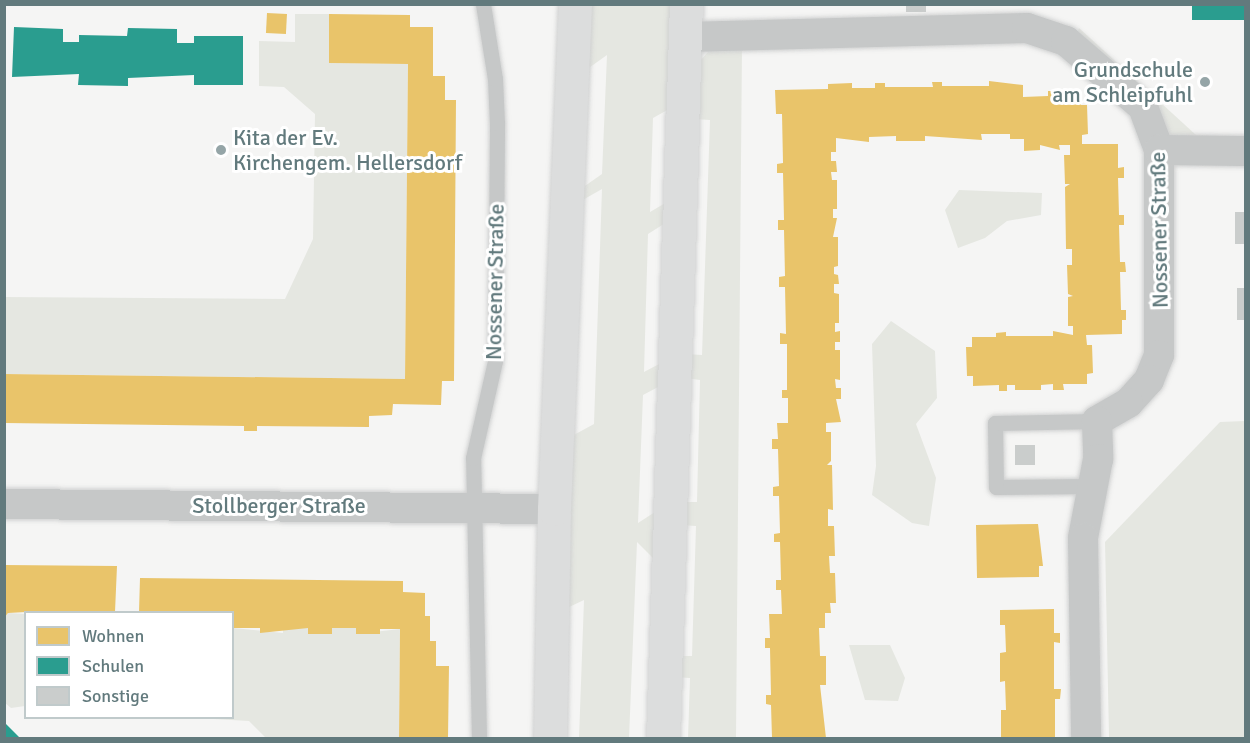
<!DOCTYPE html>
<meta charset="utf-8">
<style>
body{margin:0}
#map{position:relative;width:1250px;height:743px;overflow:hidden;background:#f5f5f4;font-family:Signika,sans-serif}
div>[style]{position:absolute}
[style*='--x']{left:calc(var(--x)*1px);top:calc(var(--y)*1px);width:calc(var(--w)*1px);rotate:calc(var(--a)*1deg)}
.green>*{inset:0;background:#e5e7e1}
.homes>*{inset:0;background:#e9c46a;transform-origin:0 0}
.schools>*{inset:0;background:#2a9d8f;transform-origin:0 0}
.building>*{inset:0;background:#cacdcc;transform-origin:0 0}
.roads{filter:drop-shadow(0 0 2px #d0d1d1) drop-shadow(0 0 2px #d0d1d1)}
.lane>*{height:15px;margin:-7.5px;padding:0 7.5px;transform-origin:7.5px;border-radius:7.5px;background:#c6c8c8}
.street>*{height:30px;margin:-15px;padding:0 15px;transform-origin:15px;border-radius:15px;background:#c6c8c8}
.secondary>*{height:33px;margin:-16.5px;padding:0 16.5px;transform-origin:16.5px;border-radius:16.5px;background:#dcdddd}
.dots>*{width:16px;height:16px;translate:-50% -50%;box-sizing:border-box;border:3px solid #fff;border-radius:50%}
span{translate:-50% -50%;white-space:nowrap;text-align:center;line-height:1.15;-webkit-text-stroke:6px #fff;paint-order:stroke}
.poi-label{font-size:22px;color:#627a7d}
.right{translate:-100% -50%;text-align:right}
.left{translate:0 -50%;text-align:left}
.street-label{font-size:22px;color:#627a7d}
.frame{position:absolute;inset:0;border:6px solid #627a7d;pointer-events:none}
.legend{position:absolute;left:24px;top:611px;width:210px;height:108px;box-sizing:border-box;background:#fff;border:2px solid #c0cacb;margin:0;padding:8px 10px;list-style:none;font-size:18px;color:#627a7d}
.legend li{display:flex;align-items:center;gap:12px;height:30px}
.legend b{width:30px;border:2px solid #c0cacb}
</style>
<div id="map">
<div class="green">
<i style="clip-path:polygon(586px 5px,672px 5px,671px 108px,653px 118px,650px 212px,667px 202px,667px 222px,648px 234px,644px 372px,661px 363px,660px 386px,643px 395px,638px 523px,655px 512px,655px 560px,637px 542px,629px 738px,579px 738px,584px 600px,567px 608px,572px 436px,594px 424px,602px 189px,581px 201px,582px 188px,602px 174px,607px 55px,586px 70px)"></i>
<i style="clip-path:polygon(295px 14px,329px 14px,329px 63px,408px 64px,405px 379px,5px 374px,5px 297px,285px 299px,313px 239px,315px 114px,284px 87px,259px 86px,259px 41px,295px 42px)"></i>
<i style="clip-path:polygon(1079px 28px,1196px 135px,1166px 138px,1075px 38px)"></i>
<i style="clip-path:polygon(742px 46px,736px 738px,688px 738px,690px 678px,674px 677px,675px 656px,692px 656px,696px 526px,680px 525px,681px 502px,697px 502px,700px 380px,685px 378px,686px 354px,702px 355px,710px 120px,694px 119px,698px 63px,709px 51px)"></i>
<i style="clip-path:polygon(959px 190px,1042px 193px,1041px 215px,1007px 221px,985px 238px,958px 248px,945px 210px)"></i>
<i style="clip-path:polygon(891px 321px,935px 351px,937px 398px,916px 424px,936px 478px,929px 526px,912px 523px,872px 495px,876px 466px,872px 344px)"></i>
<i style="clip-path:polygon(1245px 421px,1245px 738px,1109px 738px,1105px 542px,1220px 422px)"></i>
<i style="clip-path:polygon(8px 613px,26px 614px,25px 706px,11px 708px,4px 702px,4px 618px)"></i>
<i style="clip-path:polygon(233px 628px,283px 633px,283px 628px,356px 628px,356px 634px,400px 629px,399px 738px,266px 738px,249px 721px,196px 718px,232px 718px)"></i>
<i style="clip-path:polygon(849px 645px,890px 645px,905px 678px,898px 701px,865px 700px)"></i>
</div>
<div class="homes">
<i style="left:267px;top:13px;width:20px;height:20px;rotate:3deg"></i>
<i style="clip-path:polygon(329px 14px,410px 15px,410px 27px,433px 27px,433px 76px,445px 76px,445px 100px,456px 100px,454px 381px,442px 381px,441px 405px,393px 404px,392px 415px,369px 416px,369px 427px,257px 426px,257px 431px,244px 431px,244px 426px,5px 423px,4px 374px,405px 379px,408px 64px,329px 63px)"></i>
<i style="clip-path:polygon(989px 81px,1023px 85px,1023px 97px,1048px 96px,1048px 91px,1058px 91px,1058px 96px,1081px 96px,1081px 105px,1087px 105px,1088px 134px,1082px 135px,1082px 144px,1118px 144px,1118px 168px,1124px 167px,1124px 178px,1118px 178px,1119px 215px,1124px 215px,1124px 225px,1119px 225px,1120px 262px,1125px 262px,1126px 272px,1120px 272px,1121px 310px,1126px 310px,1126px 320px,1122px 320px,1122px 334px,1086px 335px,1087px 345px,1092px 345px,1093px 373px,1087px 374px,1087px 384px,1063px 384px,1064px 390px,1053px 390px,1053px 384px,1041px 385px,1041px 390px,1015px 390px,1015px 385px,1007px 385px,1007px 391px,999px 391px,999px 385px,973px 386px,973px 376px,967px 376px,966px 347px,972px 347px,972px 337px,996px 337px,996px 333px,1006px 332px,1006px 336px,1053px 336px,1053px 331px,1073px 335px,1073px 326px,1068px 326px,1068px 297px,1073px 296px,1068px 294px,1067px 265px,1072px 265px,1072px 249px,1066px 249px,1065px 187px,1070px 184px,1065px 184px,1064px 155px,1070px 155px,1070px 145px,1059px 145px,1060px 150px,1040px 145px,1040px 150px,1024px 151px,1024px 139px,1010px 139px,1010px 134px,981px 134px,982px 140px,925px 136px,925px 141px,896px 141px,896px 136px,869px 137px,869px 142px,836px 138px,836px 152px,831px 152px,831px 161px,836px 161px,837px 172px,831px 172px,832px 180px,837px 180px,837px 209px,833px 209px,833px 218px,837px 218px,833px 237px,838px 237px,838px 266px,834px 267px,834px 274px,838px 275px,839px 284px,834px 284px,834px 293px,839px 294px,839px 323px,835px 323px,835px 332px,840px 331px,840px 342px,835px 342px,835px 350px,840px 350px,840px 380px,835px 379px,836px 388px,841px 388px,841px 399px,836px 399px,841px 422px,826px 423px,826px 432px,831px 432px,831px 461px,827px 465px,832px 465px,833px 510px,828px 509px,828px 526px,834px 526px,835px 556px,829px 556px,830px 573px,835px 573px,836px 603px,830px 603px,831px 613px,825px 613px,825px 628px,819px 628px,820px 656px,826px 656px,826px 685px,820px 685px,826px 738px,772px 738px,771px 705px,766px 704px,766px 695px,771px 695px,770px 648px,765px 648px,765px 638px,770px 638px,769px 614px,782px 614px,781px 590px,776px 590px,776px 580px,781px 580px,780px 542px,774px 542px,774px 534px,780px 533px,779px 496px,773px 496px,773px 487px,779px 486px,778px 449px,772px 449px,772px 439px,778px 439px,777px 423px,788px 423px,788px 398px,782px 398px,782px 390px,787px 390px,787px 344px,780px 344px,780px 333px,786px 334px,785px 287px,779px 287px,779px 277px,785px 276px,784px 230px,778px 230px,778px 220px,784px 220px,783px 173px,777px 173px,777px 164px,783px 163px,782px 114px,776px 114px,775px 90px,828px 89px,828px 84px,852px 83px,852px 88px,875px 88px,875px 83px,885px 83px,885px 87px,933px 87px,932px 82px,942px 82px,942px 86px,989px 86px)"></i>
<i style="clip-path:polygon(1038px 524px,1043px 566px,1039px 566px,1039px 577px,977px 578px,976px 525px)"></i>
<i style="clip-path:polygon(4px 565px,117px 566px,115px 612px,26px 612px,8px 613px,4px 618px)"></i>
<i style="clip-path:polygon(140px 578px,403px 581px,403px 592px,425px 593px,425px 616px,430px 616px,430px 641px,436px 641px,436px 666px,449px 666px,448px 738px,399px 738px,400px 629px,380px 629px,380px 634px,356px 634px,356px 628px,332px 628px,332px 634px,308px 634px,308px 628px,260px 633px,260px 628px,232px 628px,232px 612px,139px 612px)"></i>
<i style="clip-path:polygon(1054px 609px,1054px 633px,1060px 633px,1060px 643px,1054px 642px,1054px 689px,1061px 689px,1060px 699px,1055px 699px,1055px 738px,1001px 738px,1001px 710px,1006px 710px,1005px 681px,1000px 682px,1000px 653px,1006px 652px,1005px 625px,1000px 625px,1000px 610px)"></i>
</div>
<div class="schools">
<i style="left:1192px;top:4px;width:54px;height:16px"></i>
<i style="clip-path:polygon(14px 27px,63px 29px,63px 42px,79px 42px,79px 35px,127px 36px,128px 28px,177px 29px,177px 43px,194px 43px,194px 36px,243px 36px,243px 85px,194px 85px,194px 75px,128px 78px,128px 86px,78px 85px,79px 74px,12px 77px)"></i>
<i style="clip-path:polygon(4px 722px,20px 738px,4px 738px)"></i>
</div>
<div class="building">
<i style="left:906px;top:4px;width:20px;height:8px"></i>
<i style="left:1246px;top:212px;width:32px;height:11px;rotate:90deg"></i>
<i style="left:1237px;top:288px;width:9px;height:32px"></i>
<i style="left:1015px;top:445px;width:20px;height:20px"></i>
</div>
<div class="roads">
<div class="lane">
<i style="--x:1092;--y:486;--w:96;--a:179.4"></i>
<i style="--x:996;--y:487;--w:64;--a:-90.9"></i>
<i style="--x:995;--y:423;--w:102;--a:-1.1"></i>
<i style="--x:479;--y:738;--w:280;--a:-91.2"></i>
<i style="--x:473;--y:458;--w:99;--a:-77.2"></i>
<i style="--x:495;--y:361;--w:238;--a:-89.5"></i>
<i style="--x:497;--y:123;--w:44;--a:-92.6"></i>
<i style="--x:495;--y:79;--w:76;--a:-99.1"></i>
</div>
<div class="street">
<i style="--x:686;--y:37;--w:341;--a:-1.5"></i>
<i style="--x:1027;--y:28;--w:41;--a:18.4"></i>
<i style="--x:1066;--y:41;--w:101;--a:40.6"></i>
<i style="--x:1143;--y:107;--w:46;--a:69.6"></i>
<i style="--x:1159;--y:150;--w:205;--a:90"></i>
<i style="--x:1159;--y:355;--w:27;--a:112"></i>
<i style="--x:1149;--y:380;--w:31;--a:132"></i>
<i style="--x:1128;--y:403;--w:36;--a:150"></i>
<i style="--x:1097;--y:421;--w:38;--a:88"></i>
<i style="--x:1098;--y:459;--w:80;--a:100.8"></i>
<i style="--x:1083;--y:538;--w:200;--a:89.1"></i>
<i style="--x:1159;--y:150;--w:87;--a:0.7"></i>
<i style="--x:4;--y:504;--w:550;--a:0.52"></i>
</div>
<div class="secondary">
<i style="--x:550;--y:738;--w:229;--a:-89"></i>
<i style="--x:554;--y:509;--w:505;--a:-87.62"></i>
<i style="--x:663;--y:738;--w:734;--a:-88.21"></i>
</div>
</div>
<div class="dots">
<i style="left:1205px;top:82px;background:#95a5a7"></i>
<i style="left:221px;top:150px;background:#95a5a7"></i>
</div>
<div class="poi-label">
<span class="right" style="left:1193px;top:82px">Grundschule<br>am Schleipfuhl</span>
<span class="left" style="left:233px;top:150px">Kita der Ev.<br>Kirchengem. Hellersdorf</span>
</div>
<div class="street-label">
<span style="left:1159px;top:230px;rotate:-91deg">Nossener Straße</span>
<span style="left:495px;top:282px;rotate:-89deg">Nossener Straße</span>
<span style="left:279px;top:506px">Stollberger Straße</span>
</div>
<div class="frame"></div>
<ul class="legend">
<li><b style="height:16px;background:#e9c46a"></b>Wohnen</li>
<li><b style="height:16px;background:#2a9d8f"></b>Schulen</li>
<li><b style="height:16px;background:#cacdcc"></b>Sonstige</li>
</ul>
</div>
